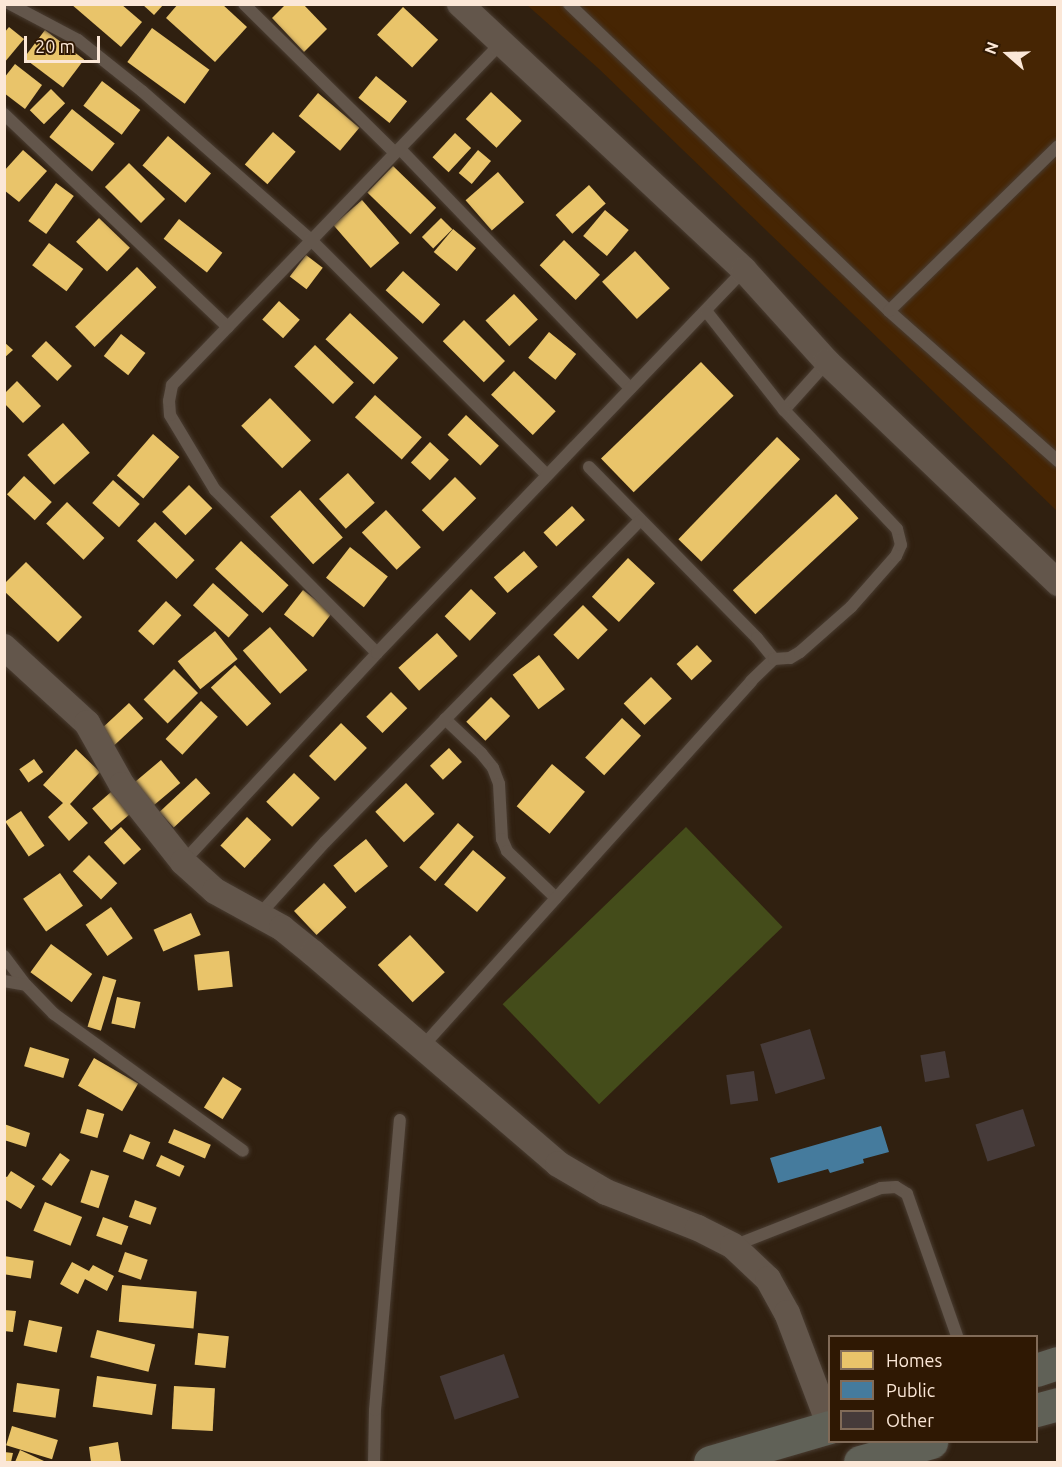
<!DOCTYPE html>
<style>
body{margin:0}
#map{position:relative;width:1062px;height:1467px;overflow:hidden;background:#302010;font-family:Ubuntu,sans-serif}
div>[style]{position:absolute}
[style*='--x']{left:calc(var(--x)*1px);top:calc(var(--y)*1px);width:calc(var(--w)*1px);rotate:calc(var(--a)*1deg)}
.built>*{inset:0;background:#462503}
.green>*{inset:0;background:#444c1a;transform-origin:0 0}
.homes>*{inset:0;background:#e9c46a;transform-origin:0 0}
.public>*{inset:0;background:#457b9d}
.building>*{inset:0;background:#463b3a;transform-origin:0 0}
.roads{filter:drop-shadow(0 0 2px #493c31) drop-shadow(0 0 2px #493c31)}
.lane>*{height:12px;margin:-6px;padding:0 6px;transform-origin:6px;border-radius:6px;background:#63564b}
.street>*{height:26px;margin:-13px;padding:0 13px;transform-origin:13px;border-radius:13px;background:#63564b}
.highway>*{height:33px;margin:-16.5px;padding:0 16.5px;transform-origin:16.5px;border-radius:16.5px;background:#606157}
span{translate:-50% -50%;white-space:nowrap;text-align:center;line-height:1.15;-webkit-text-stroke:6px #2f1803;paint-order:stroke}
.frame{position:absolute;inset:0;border:6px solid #fbe7d7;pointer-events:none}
.legend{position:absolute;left:828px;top:1335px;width:210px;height:108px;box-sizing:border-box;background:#2f1803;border:2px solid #816b58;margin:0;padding:8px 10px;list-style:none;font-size:18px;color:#fbe7d7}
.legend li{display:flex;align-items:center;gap:12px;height:30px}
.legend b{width:30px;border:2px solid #816b58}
.north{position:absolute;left:978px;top:24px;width:60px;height:60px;-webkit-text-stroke:4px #2f1803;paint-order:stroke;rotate:290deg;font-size:16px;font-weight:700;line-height:24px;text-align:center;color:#fbe7d7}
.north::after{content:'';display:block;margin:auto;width:21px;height:27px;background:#fbe7d7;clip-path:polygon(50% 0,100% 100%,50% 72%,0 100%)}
.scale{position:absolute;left:24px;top:36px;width:76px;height:27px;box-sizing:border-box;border:3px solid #fbe7d7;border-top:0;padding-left:8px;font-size:18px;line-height:21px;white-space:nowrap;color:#fbe7d7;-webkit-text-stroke:4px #2f1803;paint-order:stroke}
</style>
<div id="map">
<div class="built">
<i style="clip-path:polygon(527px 5px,1057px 5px,1057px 511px,598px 68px)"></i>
</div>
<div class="green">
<i style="left:686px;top:827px;width:139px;height:255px;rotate:46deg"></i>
</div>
<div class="homes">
<i style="clip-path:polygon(71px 4px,121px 4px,142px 22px,121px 47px)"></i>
<i style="clip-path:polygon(142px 4px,164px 4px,154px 15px)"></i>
<i style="clip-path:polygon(178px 4px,222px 4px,247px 27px,215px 62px,166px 18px)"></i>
<i style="clip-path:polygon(286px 4px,303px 4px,327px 29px,304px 52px,272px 18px)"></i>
<i style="left:403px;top:7px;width:48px;height:38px;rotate:43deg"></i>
<i style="clip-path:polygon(9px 27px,24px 39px,4px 63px,4px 33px)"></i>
<i style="left:152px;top:28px;width:71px;height:42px;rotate:36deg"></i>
<i style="left:45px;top:30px;width:49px;height:35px;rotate:37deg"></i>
<i style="clip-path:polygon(15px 64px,42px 85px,25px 109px,4px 93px,4px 78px)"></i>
<i style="left:376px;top:76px;width:40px;height:28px;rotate:39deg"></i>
<i style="left:102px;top:81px;width:48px;height:31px;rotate:37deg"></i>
<i style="left:51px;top:89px;width:20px;height:30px;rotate:45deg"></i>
<i style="left:491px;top:92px;width:42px;height:37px;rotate:43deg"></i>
<i style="left:318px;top:93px;width:54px;height:30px;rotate:40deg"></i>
<i style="left:72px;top:109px;width:55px;height:36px;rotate:39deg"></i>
<i style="left:273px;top:132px;width:30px;height:43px;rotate:41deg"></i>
<i style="left:455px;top:133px;width:22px;height:33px;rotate:43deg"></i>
<i style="left:168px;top:136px;width:57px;height:39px;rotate:41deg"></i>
<i style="clip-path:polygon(23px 150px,47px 171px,19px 202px,4px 190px,4px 171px)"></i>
<i style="left:478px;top:150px;width:17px;height:30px;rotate:40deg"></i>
<i style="left:129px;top:163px;width:51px;height:34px;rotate:45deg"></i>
<i style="left:393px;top:166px;width:60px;height:37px;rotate:44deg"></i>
<i style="left:498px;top:172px;width:40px;height:43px;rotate:49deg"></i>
<i style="left:56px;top:183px;width:22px;height:47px;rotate:36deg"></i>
<i style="left:589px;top:185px;width:25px;height:45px;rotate:48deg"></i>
<i style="left:362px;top:200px;width:57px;height:38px;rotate:49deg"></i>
<i style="left:605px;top:210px;width:31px;height:34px;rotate:40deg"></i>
<i style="left:99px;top:218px;width:43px;height:33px;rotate:44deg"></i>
<i style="left:441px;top:218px;width:16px;height:27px;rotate:45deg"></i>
<i style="left:179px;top:219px;width:55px;height:25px;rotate:38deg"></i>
<i style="left:453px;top:229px;width:30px;height:30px;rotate:40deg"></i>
<i style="left:564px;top:240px;width:50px;height:35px;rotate:44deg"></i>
<i style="left:49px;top:243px;width:43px;height:28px;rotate:37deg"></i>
<i style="left:635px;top:251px;width:51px;height:45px;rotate:47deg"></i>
<i style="left:306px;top:255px;width:21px;height:27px;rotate:37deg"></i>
<i style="left:137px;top:267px;width:28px;height:86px;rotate:46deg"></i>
<i style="left:403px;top:271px;width:50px;height:26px;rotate:42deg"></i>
<i style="left:514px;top:294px;width:35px;height:39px;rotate:47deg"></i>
<i style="left:279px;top:301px;width:28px;height:25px;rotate:42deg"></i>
<i style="left:350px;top:313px;width:66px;height:36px;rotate:43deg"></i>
<i style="left:464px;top:320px;width:58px;height:30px;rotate:45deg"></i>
<i style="left:549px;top:332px;width:35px;height:33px;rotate:39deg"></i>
<i style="left:121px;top:334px;width:31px;height:28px;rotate:38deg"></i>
<i style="left:46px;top:341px;width:36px;height:21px;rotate:44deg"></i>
<i style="clip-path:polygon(4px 342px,13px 350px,4px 358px)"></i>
<i style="left:315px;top:345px;width:54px;height:30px;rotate:44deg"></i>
<i style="left:701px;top:362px;width:47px;height:139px;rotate:46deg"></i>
<i style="left:514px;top:371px;width:58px;height:33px;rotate:44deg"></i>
<i style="clip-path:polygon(17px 381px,41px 406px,23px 423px,5px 404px,5px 393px)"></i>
<i style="left:375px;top:395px;width:63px;height:30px;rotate:42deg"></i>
<i style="left:270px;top:398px;width:59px;height:40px;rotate:46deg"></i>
<i style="left:466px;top:415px;width:45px;height:27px;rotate:43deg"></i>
<i style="left:63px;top:423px;width:40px;height:48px;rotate:48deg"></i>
<i style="left:153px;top:434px;width:35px;height:55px;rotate:41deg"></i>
<i style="left:777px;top:437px;width:32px;height:142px;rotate:44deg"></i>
<i style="left:430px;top:442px;width:26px;height:28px;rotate:43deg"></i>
<i style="left:348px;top:473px;width:40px;height:39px;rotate:48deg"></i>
<i style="left:24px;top:476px;width:38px;height:25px;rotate:43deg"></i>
<i style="left:455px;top:477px;width:30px;height:47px;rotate:45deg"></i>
<i style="left:113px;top:480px;width:36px;height:31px;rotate:42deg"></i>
<i style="left:189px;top:485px;width:33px;height:38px;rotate:45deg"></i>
<i style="left:300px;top:490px;width:64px;height:40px;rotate:48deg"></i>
<i style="left:836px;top:494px;width:33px;height:141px;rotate:47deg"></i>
<i style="left:67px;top:502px;width:52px;height:30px;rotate:44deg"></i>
<i style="left:572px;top:506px;width:19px;height:39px;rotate:47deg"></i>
<i style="left:386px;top:510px;width:51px;height:33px;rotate:47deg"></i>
<i style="left:155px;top:522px;width:55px;height:26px;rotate:44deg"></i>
<i style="left:241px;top:541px;width:65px;height:38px;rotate:43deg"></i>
<i style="left:350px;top:547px;width:48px;height:39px;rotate:38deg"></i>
<i style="left:524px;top:551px;width:21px;height:40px;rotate:49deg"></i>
<i style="left:628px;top:558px;width:37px;height:53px;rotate:43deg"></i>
<i style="clip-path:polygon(26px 562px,82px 617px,58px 642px,4px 591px,4px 584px)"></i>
<i style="left:213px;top:583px;width:48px;height:30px;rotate:42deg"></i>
<i style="left:471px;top:589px;width:35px;height:38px;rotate:44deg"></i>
<i style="left:303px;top:590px;width:37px;height:31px;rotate:38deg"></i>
<i style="left:166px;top:601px;width:21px;height:41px;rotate:43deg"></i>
<i style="left:583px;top:605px;width:35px;height:42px;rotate:45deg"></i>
<i style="left:270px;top:627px;width:57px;height:36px;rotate:49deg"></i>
<i style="left:215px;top:631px;width:36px;height:48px;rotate:51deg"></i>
<i style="left:437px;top:633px;width:31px;height:52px;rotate:48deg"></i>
<i style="left:697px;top:645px;width:22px;height:28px;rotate:47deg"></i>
<i style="left:539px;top:655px;width:43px;height:33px;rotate:53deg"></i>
<i style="left:235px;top:665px;width:53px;height:33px;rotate:47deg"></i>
<i style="left:174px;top:669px;width:34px;height:43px;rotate:45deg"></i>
<i style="left:651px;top:677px;width:30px;height:38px;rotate:46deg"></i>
<i style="left:391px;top:692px;width:23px;height:35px;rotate:45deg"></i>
<i style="left:491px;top:697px;width:27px;height:35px;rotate:45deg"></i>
<i style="left:201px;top:701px;width:23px;height:52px;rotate:43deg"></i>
<i style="left:129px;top:703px;width:21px;height:44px;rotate:47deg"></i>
<i style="left:622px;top:718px;width:26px;height:54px;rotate:43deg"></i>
<i style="left:341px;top:723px;width:36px;height:46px;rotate:44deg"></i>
<i style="left:449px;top:748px;width:19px;height:26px;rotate:47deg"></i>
<i style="clip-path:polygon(76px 749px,100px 772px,70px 804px,88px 823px,69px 841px,48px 817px,63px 803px,43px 785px)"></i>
<i style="left:34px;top:759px;width:16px;height:18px;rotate:55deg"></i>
<i style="left:161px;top:760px;width:30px;height:38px;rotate:50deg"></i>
<i style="left:552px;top:764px;width:43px;height:55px;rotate:40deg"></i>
<i style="left:294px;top:773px;width:36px;height:40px;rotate:44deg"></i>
<i style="left:196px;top:778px;width:21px;height:50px;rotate:47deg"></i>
<i style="left:406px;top:783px;width:42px;height:42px;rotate:47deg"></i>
<i style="left:111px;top:792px;width:29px;height:25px;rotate:49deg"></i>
<i style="left:21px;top:811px;width:42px;height:19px;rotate:56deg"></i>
<i style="left:247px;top:817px;width:33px;height:39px;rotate:43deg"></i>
<i style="left:458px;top:823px;width:21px;height:59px;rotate:41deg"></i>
<i style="left:121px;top:827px;width:30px;height:23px;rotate:48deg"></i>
<i style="left:366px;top:839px;width:35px;height:42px;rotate:51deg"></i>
<i style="left:473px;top:850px;width:43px;height:45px;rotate:40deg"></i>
<i style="left:89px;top:855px;width:40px;height:23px;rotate:45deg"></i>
<i style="left:60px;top:873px;width:40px;height:45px;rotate:55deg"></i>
<i style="left:324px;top:883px;width:33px;height:41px;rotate:47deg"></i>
<i style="left:111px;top:907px;width:38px;height:31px;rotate:55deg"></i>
<i style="left:191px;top:913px;width:24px;height:41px;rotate:66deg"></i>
<i style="left:410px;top:935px;width:51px;height:44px;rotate:47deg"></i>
<i style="left:51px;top:944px;width:51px;height:35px;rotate:36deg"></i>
<i style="left:229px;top:951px;width:36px;height:35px;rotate:84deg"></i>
<i style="left:103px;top:976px;width:14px;height:53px;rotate:17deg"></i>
<i style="left:117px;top:997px;width:24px;height:27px;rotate:12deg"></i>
<i style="left:30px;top:1047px;width:41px;height:20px;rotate:17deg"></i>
<i style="left:94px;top:1058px;width:51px;height:32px;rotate:30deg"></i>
<i style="left:223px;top:1077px;width:22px;height:36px;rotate:32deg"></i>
<i style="left:87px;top:1109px;width:18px;height:25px;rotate:16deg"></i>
<i style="clip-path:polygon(4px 1124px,30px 1133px,26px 1147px,4px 1140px)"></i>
<i style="left:174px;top:1129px;width:40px;height:15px;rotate:23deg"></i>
<i style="left:130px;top:1134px;width:22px;height:19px;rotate:22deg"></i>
<i style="left:60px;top:1153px;width:12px;height:32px;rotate:35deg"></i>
<i style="left:161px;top:1155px;width:26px;height:12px;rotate:25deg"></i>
<i style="left:91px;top:1170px;width:19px;height:34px;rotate:18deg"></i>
<i style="clip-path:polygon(11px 1171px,35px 1186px,21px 1209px,4px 1199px,4px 1176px,7px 1177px)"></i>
<i style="left:135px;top:1200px;width:23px;height:18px;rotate:20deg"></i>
<i style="left:45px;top:1202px;width:40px;height:31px;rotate:22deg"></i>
<i style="left:103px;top:1217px;width:27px;height:20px;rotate:20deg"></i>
<i style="left:125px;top:1252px;width:24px;height:21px;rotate:19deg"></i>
<i style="left:4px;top:1256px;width:30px;height:18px;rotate:9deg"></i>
<i style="clip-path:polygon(72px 1262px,89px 1271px,93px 1265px,114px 1276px,107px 1291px,85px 1279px,78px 1294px,60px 1284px)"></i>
<i style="left:122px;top:1285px;width:75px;height:37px;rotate:5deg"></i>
<i style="clip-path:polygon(4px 1310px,16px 1311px,13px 1332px,4px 1331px)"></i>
<i style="left:29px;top:1320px;width:34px;height:26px;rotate:12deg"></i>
<i style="left:97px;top:1330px;width:60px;height:28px;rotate:14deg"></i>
<i style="left:198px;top:1333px;width:31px;height:32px;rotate:6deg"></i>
<i style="left:97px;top:1376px;width:60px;height:31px;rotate:8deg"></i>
<i style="left:17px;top:1383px;width:43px;height:29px;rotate:8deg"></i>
<i style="left:174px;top:1386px;width:41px;height:43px;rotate:3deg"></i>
<i style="left:12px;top:1426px;width:48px;height:20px;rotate:17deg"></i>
<i style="clip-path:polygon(118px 1442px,121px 1462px,91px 1462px,89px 1447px)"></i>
<i style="clip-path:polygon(20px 1450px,44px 1461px,43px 1462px,15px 1462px)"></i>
<i style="clip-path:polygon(4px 1452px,13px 1453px,11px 1462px,4px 1462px)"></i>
</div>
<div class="public">
<i style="clip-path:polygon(881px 1126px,889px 1152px,863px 1159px,864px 1163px,830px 1173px,828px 1169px,778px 1183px,770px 1158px)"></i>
</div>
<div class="building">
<i style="left:810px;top:1029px;width:52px;height:52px;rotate:73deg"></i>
<i style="left:945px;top:1051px;width:27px;height:25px;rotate:80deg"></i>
<i style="left:754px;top:1071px;width:30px;height:28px;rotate:82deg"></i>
<i style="left:1023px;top:1109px;width:39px;height:50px;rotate:72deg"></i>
<i style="left:504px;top:1354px;width:46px;height:68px;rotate:71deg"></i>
</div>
<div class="roads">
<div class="lane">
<i style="--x:10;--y:4;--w:77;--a:27.9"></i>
<i style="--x:78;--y:40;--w:82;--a:38.6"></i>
<i style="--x:142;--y:91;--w:225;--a:41.4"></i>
<i style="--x:311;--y:240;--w:332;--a:44.9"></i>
<i style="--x:244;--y:4;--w:212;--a:44.6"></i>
<i style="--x:569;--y:4;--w:443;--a:43.8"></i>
<i style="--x:889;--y:311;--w:226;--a:41.6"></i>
<i style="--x:4;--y:114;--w:309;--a:43.6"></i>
<i style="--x:400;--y:149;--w:332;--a:46.1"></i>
<i style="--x:889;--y:311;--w:236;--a:-44.3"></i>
<i style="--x:784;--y:410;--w:64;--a:-48.1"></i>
<i style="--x:589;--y:467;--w:240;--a:45.5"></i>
<i style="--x:757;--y:638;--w:27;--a:51"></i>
<i style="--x:377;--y:653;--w:230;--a:-134.8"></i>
<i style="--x:215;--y:490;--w:87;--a:-121"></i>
<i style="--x:170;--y:415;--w:14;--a:-94"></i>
<i style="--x:169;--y:401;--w:16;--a:-79"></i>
<i style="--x:172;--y:385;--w:473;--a:-46.1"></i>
<i style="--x:445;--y:719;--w:50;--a:43.4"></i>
<i style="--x:481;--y:753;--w:19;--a:51"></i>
<i style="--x:493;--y:768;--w:17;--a:69"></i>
<i style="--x:499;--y:784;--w:55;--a:86.9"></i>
<i style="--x:502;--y:839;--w:13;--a:67"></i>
<i style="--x:507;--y:851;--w:68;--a:43.8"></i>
<i style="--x:183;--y:862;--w:285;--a:-47.1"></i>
<i style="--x:377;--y:653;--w:530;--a:-46.22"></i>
<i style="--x:259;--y:915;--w:98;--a:-47.9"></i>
<i style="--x:325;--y:842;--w:450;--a:-45.6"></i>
<i style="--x:4;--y:956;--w:36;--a:53"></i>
<i style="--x:26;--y:985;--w:40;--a:46"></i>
<i style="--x:54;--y:1014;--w:233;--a:35.9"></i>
<i style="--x:4;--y:981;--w:22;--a:10"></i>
<i style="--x:422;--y:1047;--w:492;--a:-48"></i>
<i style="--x:751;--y:681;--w:32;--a:-44"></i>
<i style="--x:774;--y:659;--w:16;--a:-4"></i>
<i style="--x:790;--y:658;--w:12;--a:-31"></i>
<i style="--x:800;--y:652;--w:68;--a:-41.4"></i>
<i style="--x:851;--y:607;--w:68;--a:-48.6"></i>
<i style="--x:896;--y:556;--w:12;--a:-66"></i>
<i style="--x:901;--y:545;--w:16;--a:-104"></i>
<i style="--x:897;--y:529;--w:164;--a:-133.5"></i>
<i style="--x:784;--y:410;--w:126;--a:-128.2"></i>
<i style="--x:733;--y:1246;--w:159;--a:-21.4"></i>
<i style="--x:881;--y:1188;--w:15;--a:-4"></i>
<i style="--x:896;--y:1187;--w:13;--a:32"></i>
<i style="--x:907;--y:1194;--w:151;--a:70.6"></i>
<i style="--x:374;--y:1462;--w:52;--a:-88.9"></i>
<i style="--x:375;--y:1410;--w:291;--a:-85.1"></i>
</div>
<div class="street">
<i style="--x:460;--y:4;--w:389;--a:43.1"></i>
<i style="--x:744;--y:270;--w:124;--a:47.9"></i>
<i style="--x:827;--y:362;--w:320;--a:43.7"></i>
<i style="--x:4;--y:647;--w:113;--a:42.5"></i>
<i style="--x:87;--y:723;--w:71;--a:60.6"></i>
<i style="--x:122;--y:785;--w:98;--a:51.6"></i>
<i style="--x:183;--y:862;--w:43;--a:42.2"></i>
<i style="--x:215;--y:891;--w:77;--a:28.9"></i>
<i style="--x:282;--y:928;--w:40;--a:39"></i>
<i style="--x:313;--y:953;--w:323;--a:40.7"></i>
<i style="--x:558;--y:1164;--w:56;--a:30.3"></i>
<i style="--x:606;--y:1192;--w:99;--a:21.4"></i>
<i style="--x:698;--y:1228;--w:39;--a:27"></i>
<i style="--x:733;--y:1246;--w:48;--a:43.3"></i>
<i style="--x:768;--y:1279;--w:39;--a:61"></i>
<i style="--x:787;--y:1313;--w:121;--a:69.2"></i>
</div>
<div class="highway">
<i style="--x:1036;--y:1370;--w:23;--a:-18"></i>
<i style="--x:1036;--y:1410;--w:23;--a:-15"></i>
<i style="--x:710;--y:1462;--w:125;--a:-16.3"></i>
<i style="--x:860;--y:1462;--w:74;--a:-15.7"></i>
</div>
</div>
<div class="frame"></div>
<ul class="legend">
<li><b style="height:16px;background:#e9c46a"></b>Homes</li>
<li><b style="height:16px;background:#457b9d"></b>Public</li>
<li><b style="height:16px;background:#463b3a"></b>Other</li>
</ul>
<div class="north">N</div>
<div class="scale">20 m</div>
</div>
